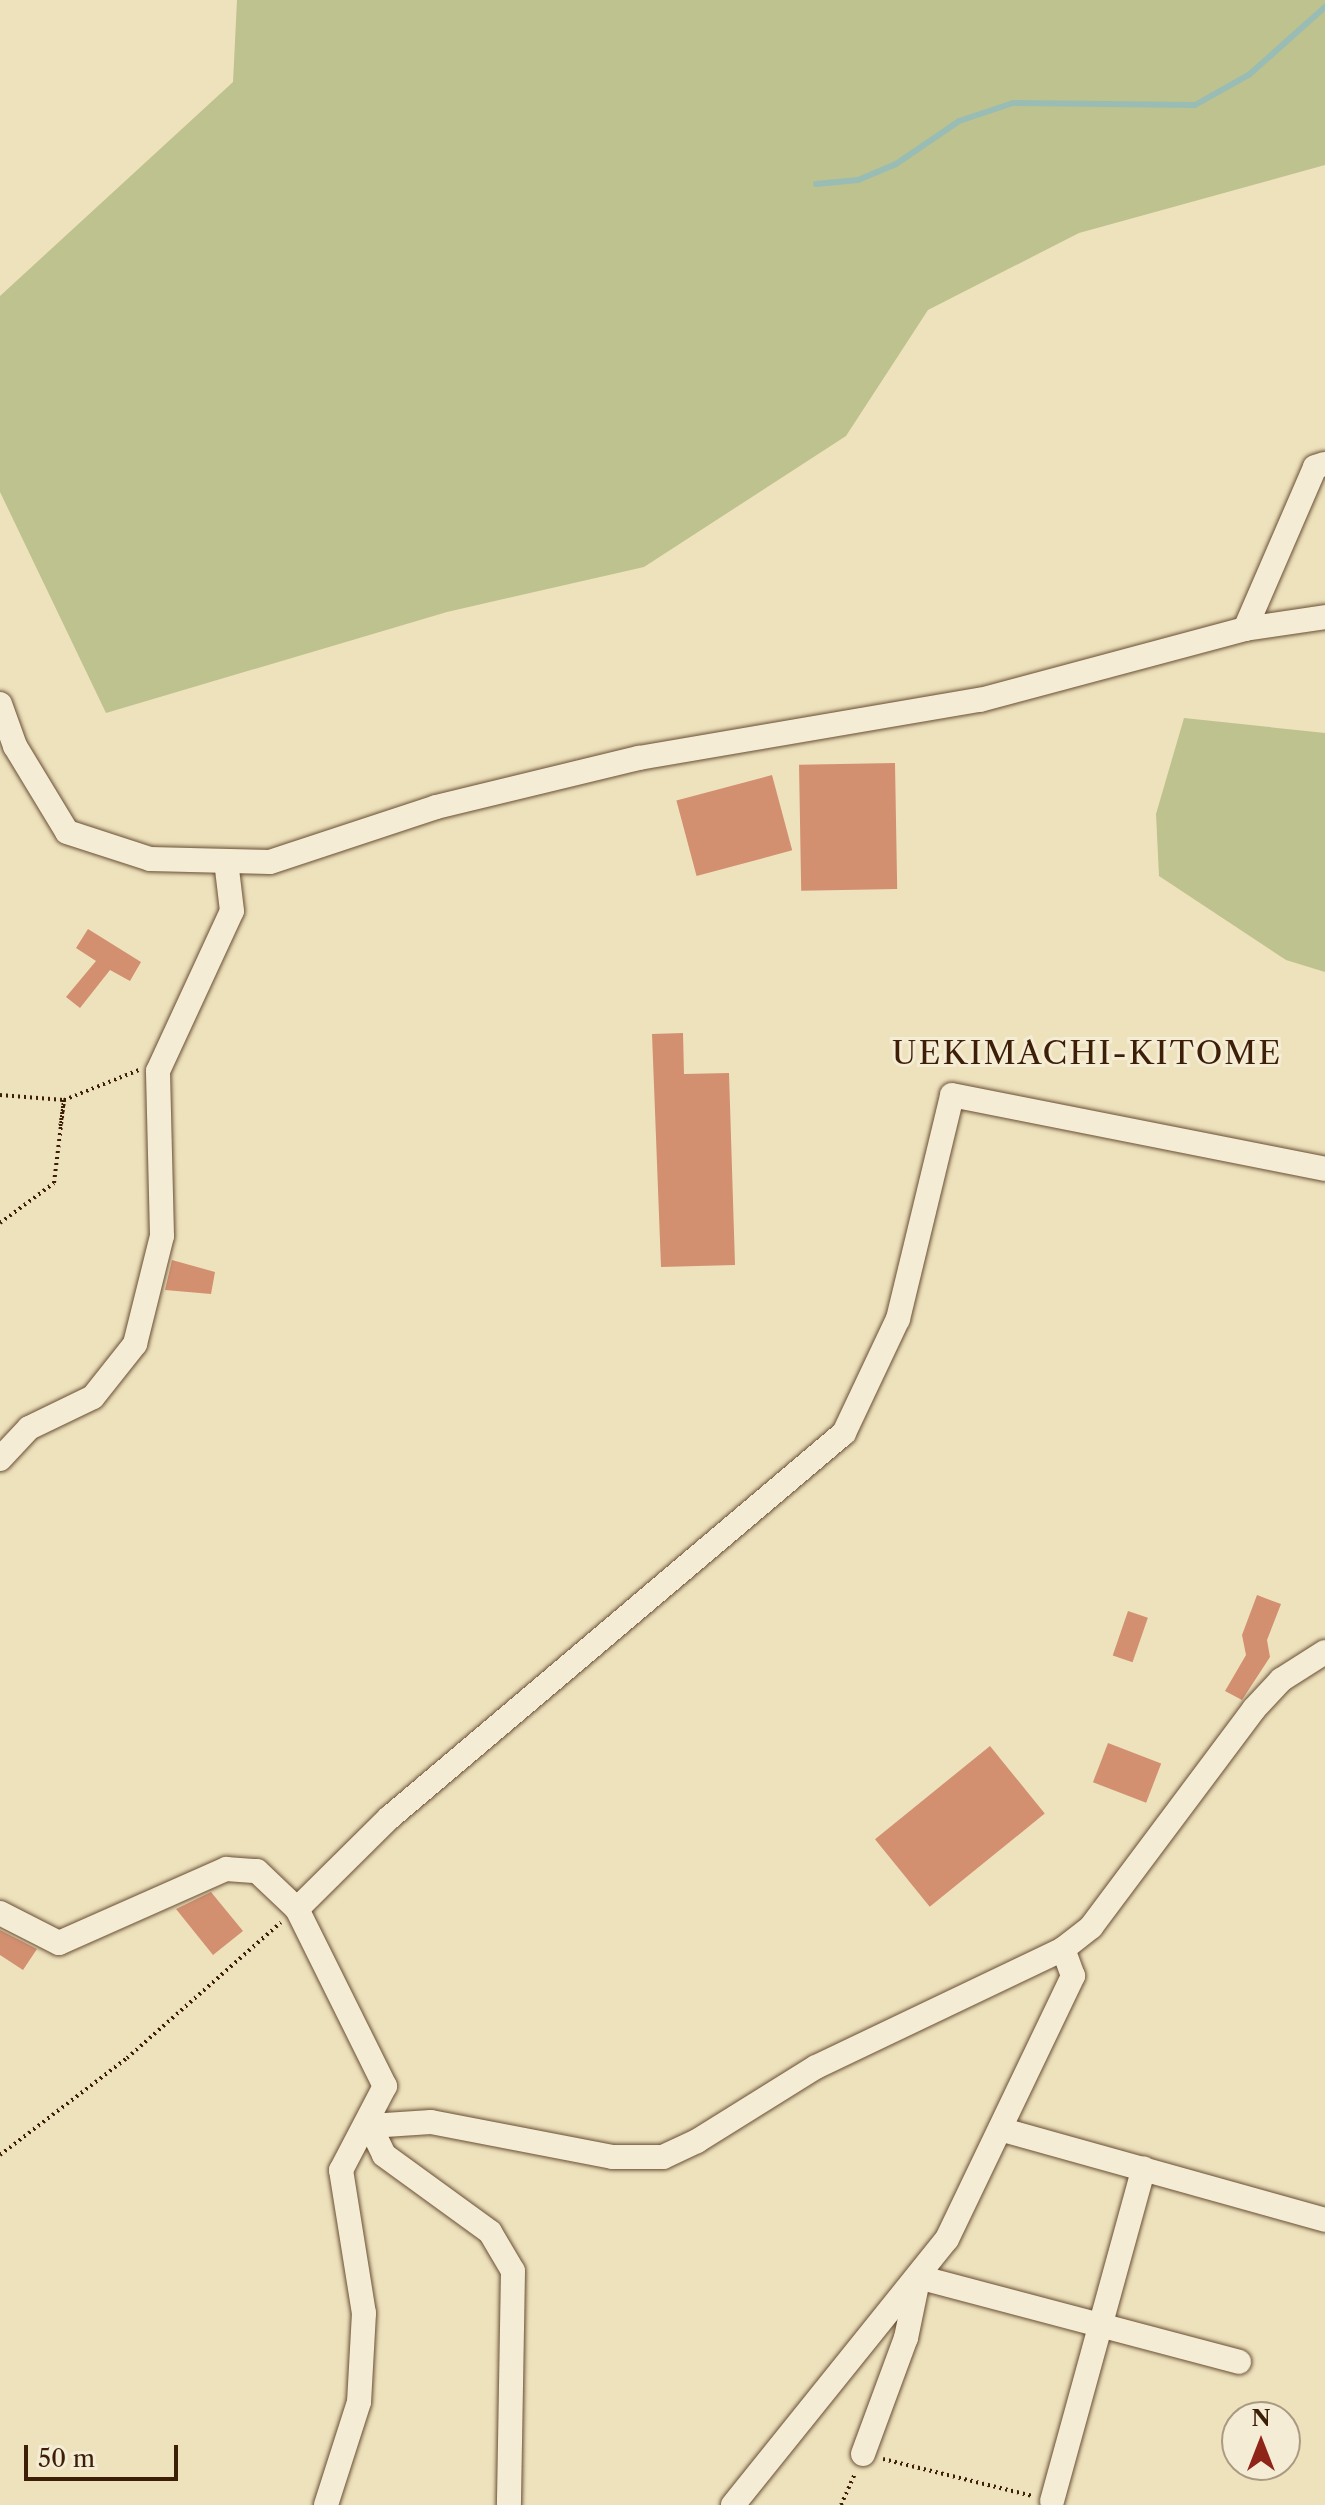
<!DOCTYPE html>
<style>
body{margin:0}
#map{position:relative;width:1325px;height:2505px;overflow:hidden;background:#eee2bd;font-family:"Libre Caslon Text",serif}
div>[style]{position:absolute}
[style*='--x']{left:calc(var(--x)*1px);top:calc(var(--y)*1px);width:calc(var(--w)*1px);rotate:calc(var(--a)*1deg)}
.green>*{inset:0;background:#bec28e}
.stream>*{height:6px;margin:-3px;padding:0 3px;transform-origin:3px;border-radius:3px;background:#99bdb4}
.building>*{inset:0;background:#d29071;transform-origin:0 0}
.path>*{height:4px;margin-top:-2px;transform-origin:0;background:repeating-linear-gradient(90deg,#3d1e07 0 2px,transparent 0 6px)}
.roads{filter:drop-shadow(0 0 2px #694f34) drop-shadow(0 0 2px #694f34)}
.minor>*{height:24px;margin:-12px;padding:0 12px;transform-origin:12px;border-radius:12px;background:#f4ecd4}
span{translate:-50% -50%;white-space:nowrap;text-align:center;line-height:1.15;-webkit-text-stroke:6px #f4ecd4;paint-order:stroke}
.quarter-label{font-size:32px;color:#3d1e07;letter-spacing:2px}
.north{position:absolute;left:1221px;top:2401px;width:80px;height:80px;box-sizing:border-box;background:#f4ecd4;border:2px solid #ab9a82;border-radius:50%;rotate:0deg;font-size:22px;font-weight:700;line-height:32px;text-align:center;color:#3d1e07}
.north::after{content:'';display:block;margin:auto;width:28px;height:36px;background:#8f2418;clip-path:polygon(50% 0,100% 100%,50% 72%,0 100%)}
.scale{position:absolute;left:24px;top:2445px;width:154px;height:36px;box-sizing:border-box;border:4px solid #3d1e07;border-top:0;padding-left:10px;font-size:24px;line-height:28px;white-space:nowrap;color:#3d1e07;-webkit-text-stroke:6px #f4ecd4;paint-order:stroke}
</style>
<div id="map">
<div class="green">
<i style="clip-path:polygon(237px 0,1325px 0,1325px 165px,1079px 233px,928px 310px,846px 436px,644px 567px,447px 612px,106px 713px,0 492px,0 296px,233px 82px)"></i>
<i style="clip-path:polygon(1184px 718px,1325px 733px,1325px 972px,1286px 960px,1159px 876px,1156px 814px)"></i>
</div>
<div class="stream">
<i style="--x:816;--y:184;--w:42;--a:-5.4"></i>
<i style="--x:858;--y:180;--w:41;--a:-22.8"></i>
<i style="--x:896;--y:164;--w:76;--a:-34.3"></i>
<i style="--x:959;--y:121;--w:57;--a:-18.4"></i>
<i style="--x:1013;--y:103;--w:182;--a:0.6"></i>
<i style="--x:1195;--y:105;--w:63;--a:-29.4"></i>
<i style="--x:1250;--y:74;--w:101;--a:-41.8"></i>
</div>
<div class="building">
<i style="left:895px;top:763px;width:126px;height:96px;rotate:89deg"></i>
<i style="left:772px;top:775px;width:78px;height:99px;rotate:75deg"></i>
<i style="clip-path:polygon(88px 929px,141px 962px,130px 981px,110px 970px,80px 1008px,66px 997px,96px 961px,76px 948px)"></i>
<i style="clip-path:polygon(683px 1033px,684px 1074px,729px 1073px,735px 1265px,661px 1267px,652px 1034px)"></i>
<i style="clip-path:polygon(172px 1260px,215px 1272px,211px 1294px,165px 1290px)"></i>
<i style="clip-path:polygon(1257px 1595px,1281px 1604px,1267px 1640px,1270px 1657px,1242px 1700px,1225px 1691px,1246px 1655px,1242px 1635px)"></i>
<i style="left:1128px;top:1611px;width:21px;height:47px;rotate:19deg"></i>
<i style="left:1108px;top:1743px;width:57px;height:42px;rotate:21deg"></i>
<i style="left:990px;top:1746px;width:87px;height:148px;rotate:51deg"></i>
<i style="clip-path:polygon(211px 1892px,243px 1931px,213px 1955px,176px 1909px)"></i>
<i style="clip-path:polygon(0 1930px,37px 1949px,23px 1970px,0 1955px)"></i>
</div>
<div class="path">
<i style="--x:0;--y:1095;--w:64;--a:4.5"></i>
<i style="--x:64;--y:1100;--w:81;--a:-21.8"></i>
<i style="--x:0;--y:1223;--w:67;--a:-36.5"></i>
<i style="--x:54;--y:1183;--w:84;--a:-83.1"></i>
<i style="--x:64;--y:1100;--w:30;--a:98"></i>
<i style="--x:0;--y:2155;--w:160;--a:-37.4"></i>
<i style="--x:127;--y:2058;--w:205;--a:-41.4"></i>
<i style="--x:883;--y:2459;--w:154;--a:13.9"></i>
<i style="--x:841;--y:2505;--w:35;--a:-66"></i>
</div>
<div class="roads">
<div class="minor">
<i style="--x:1245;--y:629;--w:176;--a:-66.6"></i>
<i style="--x:1315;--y:467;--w:10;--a:-17"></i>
<i style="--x:0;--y:704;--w:45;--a:70.3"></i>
<i style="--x:15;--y:746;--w:100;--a:58.8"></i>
<i style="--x:67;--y:832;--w:87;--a:18"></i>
<i style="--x:150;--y:859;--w:120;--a:1.4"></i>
<i style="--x:270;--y:862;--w:175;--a:-18.3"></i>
<i style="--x:436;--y:807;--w:209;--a:-13.6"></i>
<i style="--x:639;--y:758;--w:346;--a:-9.7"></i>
<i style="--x:980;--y:700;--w:274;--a:-15"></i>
<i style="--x:1245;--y:629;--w:81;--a:-8.5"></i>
<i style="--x:0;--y:1459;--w:42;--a:-46.9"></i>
<i style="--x:29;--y:1428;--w:71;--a:-25.8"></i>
<i style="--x:93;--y:1397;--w:68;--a:-51.6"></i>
<i style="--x:135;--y:1344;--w:111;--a:-76"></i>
<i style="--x:162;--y:1236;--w:165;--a:-91.4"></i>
<i style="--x:158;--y:1071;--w:176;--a:-65.2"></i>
<i style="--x:232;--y:911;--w:50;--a:-96.8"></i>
<i style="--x:297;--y:1909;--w:129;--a:-44.7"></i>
<i style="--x:389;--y:1818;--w:596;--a:-40.24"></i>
<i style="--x:844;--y:1433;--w:126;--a:-64.7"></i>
<i style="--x:898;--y:1319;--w:230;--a:-76.4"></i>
<i style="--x:952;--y:1095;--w:380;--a:11.2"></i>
<i style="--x:0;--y:1913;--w:66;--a:27"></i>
<i style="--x:59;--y:1943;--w:183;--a:-23.9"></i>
<i style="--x:226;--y:1869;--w:31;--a:4"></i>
<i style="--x:257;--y:1871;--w:55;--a:43.5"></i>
<i style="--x:297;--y:1909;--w:198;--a:63.6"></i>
<i style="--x:385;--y:2086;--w:95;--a:117.6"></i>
<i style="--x:341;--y:2170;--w:145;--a:80.9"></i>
<i style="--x:364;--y:2313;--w:89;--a:93.2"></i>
<i style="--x:359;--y:2402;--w:108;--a:107.8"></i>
<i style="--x:370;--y:2126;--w:61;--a:-3.8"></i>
<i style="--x:431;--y:2122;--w:185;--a:10.9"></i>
<i style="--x:613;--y:2157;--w:50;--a:0"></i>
<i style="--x:663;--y:2157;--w:38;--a:-25"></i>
<i style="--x:697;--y:2141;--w:140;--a:-31.9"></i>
<i style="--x:816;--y:2067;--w:274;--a:-25.5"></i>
<i style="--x:1063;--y:1949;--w:36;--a:-38"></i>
<i style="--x:1091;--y:1927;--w:272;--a:-53.2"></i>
<i style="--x:1254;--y:1709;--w:40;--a:-47"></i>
<i style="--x:1281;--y:1680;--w:52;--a:-32.5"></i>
<i style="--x:370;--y:2126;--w:32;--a:64"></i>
<i style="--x:384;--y:2155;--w:131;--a:36"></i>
<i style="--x:490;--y:2232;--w:45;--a:59.5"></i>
<i style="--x:513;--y:2271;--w:234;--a:91"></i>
<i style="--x:1003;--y:2130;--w:334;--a:15.6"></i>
<i style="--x:918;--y:2277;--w:332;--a:14.8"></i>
<i style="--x:863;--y:2454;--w:124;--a:-69.7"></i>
<i style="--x:906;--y:2338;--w:59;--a:-78.3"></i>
<i style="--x:1052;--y:2501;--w:345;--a:-74.6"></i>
<i style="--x:733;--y:2505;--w:341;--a:-51.2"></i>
<i style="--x:947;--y:2239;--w:292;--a:-64.4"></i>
<i style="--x:1073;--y:1976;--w:29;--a:-110"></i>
</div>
</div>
<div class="quarter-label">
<span style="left:1087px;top:1053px">UEKIMACHI-KITOME</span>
</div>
<div class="north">N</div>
<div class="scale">50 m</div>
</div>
